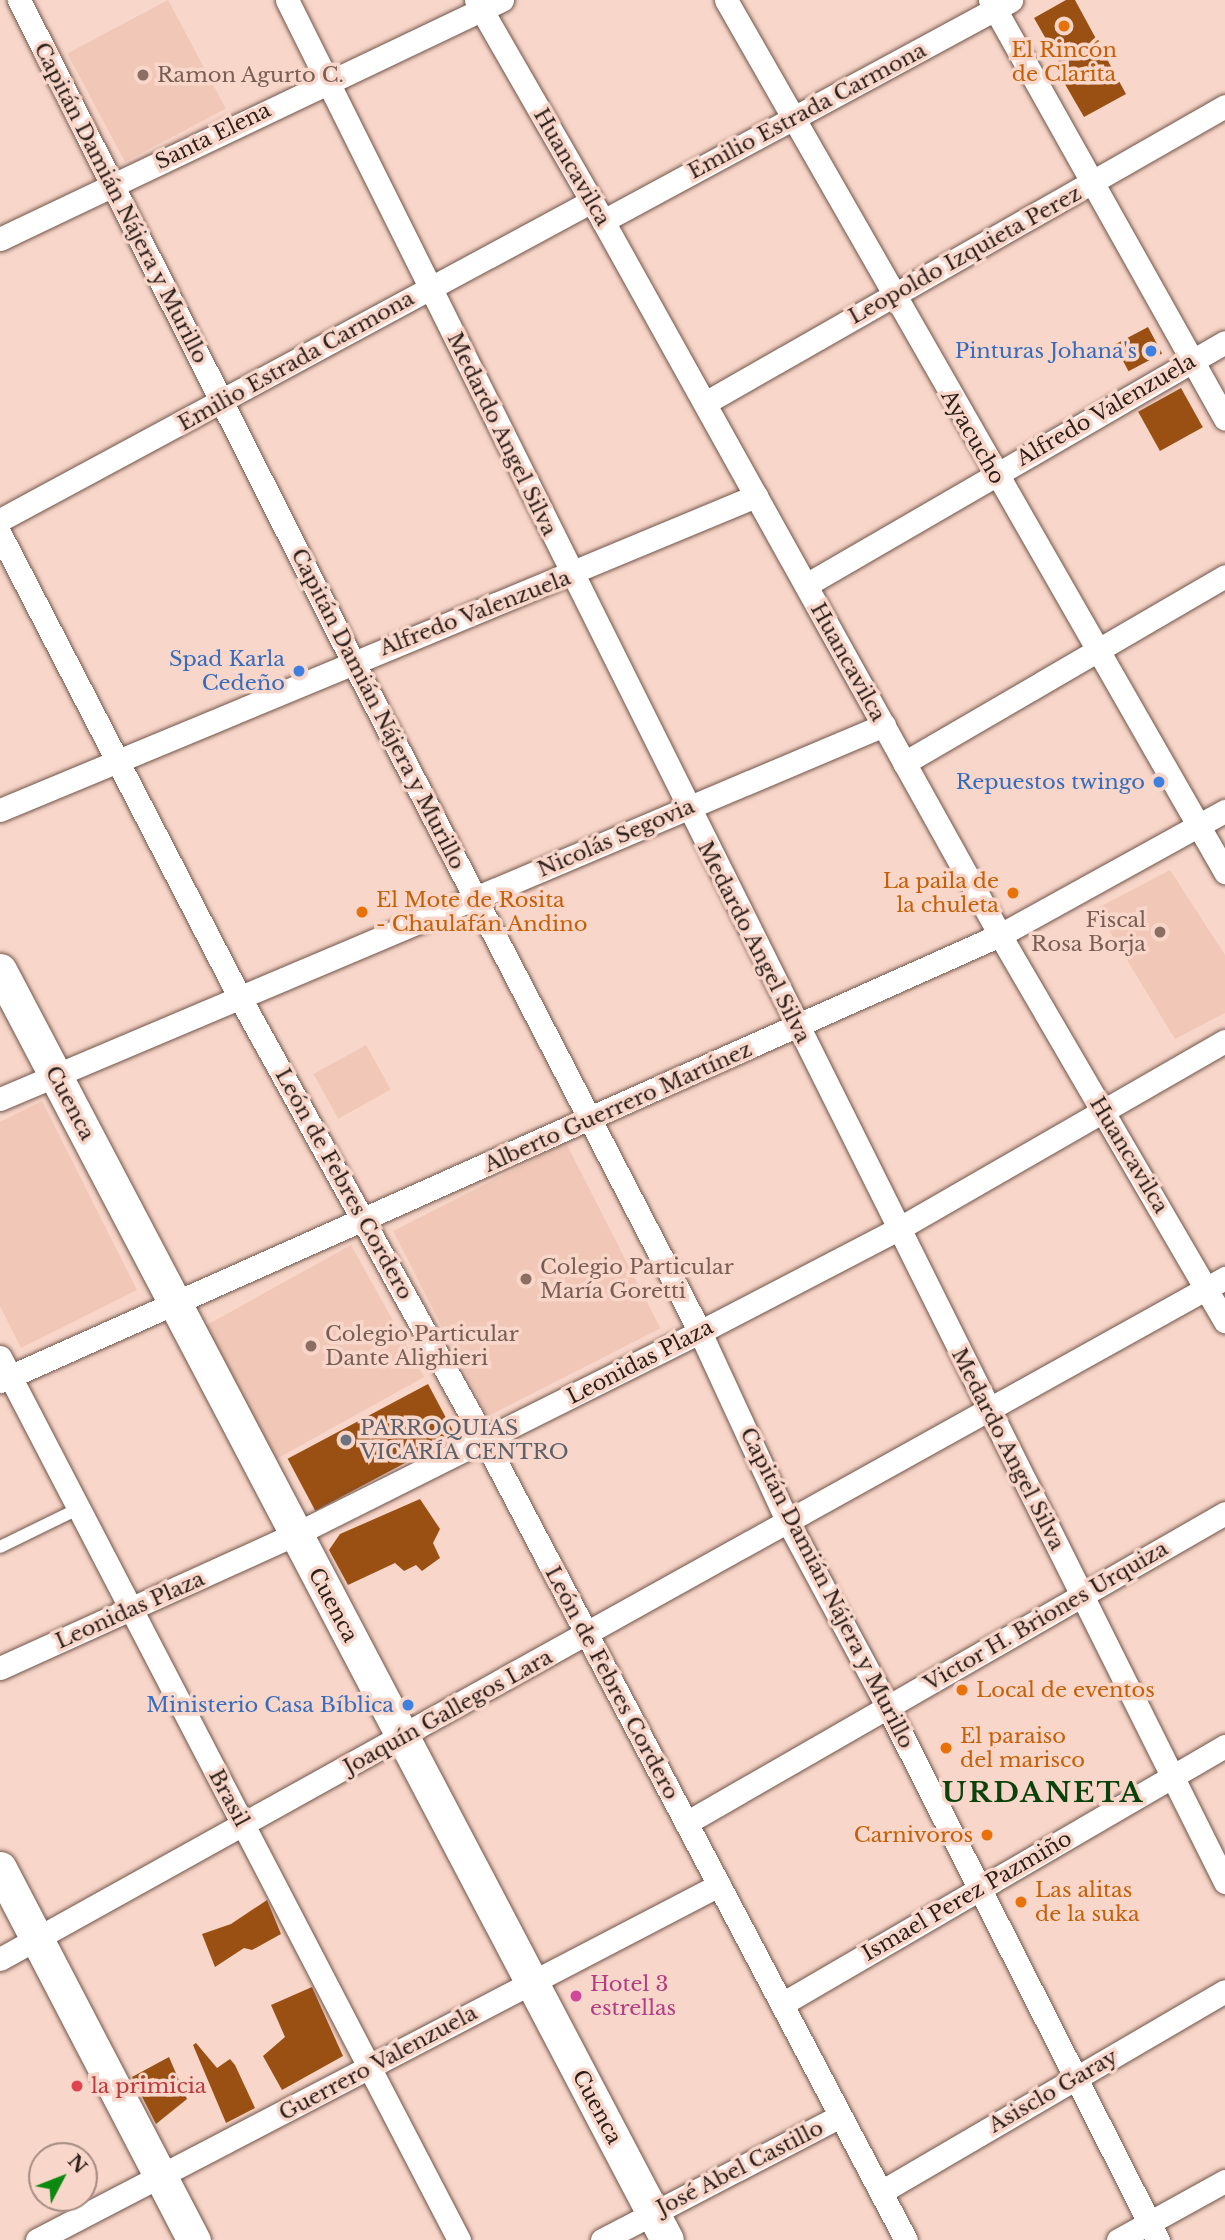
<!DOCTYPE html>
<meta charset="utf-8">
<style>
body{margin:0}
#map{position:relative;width:1225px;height:2240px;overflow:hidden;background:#f8d6c9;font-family:"Libre Baskerville",serif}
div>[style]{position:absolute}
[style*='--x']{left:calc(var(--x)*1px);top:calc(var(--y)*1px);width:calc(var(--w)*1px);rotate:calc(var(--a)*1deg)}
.built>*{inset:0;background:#f1c8b8;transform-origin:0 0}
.building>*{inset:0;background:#9a5012;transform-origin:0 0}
.roads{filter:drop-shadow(0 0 2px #71554a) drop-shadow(0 0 2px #71554a)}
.lane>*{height:12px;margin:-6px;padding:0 6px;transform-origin:6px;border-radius:6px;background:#fff}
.street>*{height:23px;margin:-11.5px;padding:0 11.5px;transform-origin:11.5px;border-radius:11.5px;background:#fff}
.secondary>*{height:33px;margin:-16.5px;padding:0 16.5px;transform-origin:16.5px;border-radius:16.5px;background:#fff}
.dots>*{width:19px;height:19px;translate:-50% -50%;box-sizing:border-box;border:4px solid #f8d6c9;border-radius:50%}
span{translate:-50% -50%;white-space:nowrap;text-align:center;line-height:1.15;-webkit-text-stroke:7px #f8d6c9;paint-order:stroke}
.food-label{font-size:21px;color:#c56008}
.right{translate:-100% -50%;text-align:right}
.left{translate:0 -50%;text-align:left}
.education-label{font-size:21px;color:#785e54}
.street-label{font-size:21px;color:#2a1e19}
.shop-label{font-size:21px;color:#366cbe}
.worship-label{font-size:21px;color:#5b616d}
.hotel-label{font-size:21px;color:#b23c85}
.health-label{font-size:21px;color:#be3a42}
.district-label{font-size:28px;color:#0b410b;font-weight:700;letter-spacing:2px}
.north{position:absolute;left:28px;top:2142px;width:70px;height:70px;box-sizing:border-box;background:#f8d6c9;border:2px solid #a68c83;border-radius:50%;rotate:48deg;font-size:19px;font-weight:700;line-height:28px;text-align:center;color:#2a1e19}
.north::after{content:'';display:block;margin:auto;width:24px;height:32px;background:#0d8910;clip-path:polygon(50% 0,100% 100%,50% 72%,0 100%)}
</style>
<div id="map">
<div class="built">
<i style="left:168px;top:0;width:123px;height:114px;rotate:62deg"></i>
<i style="clip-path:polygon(1170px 870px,1225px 955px,1225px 1013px,1175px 1039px,1096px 909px)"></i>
<i style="left:366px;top:1045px;width:51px;height:60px;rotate:61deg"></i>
<i style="clip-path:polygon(42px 1101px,137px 1290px,21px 1348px,0 1306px,0 1122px)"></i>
<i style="left:566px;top:1143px;width:208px;height:194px;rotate:63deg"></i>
<i style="left:351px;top:1245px;width:151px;height:169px;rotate:61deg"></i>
</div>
<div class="building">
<i style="clip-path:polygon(1066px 0,1075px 0,1126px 94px,1084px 117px,1062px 79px,1067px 76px,1034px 18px)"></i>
<i style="left:1148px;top:327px;width:30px;height:38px;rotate:62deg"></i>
<i style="left:1181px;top:388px;width:45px;height:49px;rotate:61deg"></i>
<i style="left:428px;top:1384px;width:59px;height:159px;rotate:62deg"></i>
<i style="clip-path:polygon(420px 1499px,440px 1529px,433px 1543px,440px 1558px,422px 1571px,416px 1565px,404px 1571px,395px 1563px,348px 1585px,329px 1550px,340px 1534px)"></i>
<i style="clip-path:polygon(267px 1900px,281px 1934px,252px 1950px,244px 1948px,215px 1967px,202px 1934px,231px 1924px)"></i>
<i style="clip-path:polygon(312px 1987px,343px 2056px,282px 2090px,263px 2056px,285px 2037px,271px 2005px)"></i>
<i style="clip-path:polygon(196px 2043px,217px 2068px,230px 2059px,235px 2065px,255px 2108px,226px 2123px,193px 2045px)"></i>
<i style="clip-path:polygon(169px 2057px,187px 2099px,156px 2124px,132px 2077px)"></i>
</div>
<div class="roads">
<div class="lane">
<i style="--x:0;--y:1547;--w:87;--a:-26"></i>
</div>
<div class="street">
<i style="--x:19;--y:0;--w:739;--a:63.23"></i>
<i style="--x:352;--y:660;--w:757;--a:62.62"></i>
<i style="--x:700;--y:1332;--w:207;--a:65.2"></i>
<i style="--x:787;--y:1520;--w:211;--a:61.7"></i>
<i style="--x:887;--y:1706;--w:599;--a:63.09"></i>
<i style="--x:287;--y:0;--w:2103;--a:63.51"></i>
<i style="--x:476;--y:0;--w:255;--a:60.1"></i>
<i style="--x:603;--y:221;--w:817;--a:60.92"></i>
<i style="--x:1000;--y:935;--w:447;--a:59.8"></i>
<i style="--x:726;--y:0;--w:1005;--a:60.22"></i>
<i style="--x:990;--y:0;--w:480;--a:60.7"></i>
<i style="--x:603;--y:221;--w:464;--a:-28.4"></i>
<i style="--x:0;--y:239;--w:556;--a:-25.46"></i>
<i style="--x:705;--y:403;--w:599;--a:-29.73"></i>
<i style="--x:0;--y:520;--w:672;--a:-28.32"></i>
<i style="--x:0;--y:534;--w:522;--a:62.65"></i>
<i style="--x:240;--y:998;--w:504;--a:61.04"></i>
<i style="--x:484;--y:1439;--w:905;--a:62.22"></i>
<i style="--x:806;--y:585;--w:484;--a:-30.1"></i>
<i style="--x:904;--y:763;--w:371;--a:-30.2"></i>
<i style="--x:0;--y:810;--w:819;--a:-22.56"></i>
<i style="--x:0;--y:1099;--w:960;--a:-22.93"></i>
<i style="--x:0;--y:1357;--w:995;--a:62.53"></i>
<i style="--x:0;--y:1381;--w:1095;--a:-24.04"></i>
<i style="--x:1000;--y:935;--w:257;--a:-28.9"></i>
<i style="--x:0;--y:1668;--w:325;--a:-24.4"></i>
<i style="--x:296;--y:1534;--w:452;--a:-26.6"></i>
<i style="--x:700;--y:1332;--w:223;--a:-27.5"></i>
<i style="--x:898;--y:1229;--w:377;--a:-29.9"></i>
<i style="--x:686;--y:1823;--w:622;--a:-29.9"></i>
<i style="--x:0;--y:1959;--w:1402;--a:-29.07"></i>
<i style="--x:782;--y:2004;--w:513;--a:-30.22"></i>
<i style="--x:881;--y:2192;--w:398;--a:-30.3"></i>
<i style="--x:37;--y:2240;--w:769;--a:-27.5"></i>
<i style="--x:602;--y:2240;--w:268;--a:-27.5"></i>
<i style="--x:1118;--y:2240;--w:122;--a:-28.9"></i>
</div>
<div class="secondary">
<i style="--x:0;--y:970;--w:1434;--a:62.29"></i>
<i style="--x:0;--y:1868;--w:420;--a:62.5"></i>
</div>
</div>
<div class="dots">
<i style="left:1064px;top:26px;background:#e8710a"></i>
<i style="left:143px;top:75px;background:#8d6e63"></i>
<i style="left:1151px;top:351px;background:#3f7fe0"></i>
<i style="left:299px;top:671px;background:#3f7fe0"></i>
<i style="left:1159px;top:782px;background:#3f7fe0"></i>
<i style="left:1013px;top:893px;background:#e8710a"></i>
<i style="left:362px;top:912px;background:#e8710a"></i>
<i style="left:1160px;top:932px;background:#8d6e63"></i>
<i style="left:526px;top:1279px;background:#8d6e63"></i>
<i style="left:311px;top:1346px;background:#8d6e63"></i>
<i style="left:346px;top:1440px;background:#6b7280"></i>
<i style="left:962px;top:1690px;background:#e8710a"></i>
<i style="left:408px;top:1705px;background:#3f7fe0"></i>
<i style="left:946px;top:1748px;background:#e8710a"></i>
<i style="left:987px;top:1835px;background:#e8710a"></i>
<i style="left:1021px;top:1902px;background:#e8710a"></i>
<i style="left:576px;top:1996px;background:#d1479c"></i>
<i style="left:77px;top:2086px;background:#e0444e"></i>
</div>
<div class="food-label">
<span style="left:1064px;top:62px">El Rincón<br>de Clarita</span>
<span class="right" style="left:999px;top:893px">La paila de<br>la chuleta</span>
<span class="left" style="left:376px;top:912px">El Mote de Rosita<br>- Chaulafán Andino</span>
<span class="left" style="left:976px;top:1690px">Local de eventos</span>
<span class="left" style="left:960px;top:1748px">El paraiso<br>del marisco</span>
<span class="right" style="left:973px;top:1835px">Carnivoros</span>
<span class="left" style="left:1035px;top:1902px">Las alitas<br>de la suka</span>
</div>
<div class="education-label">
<span class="left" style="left:157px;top:75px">Ramon Agurto C.</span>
<span class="right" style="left:1146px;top:932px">Fiscal<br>Rosa Borja</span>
<span class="left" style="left:540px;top:1279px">Colegio Particular<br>María Goretti</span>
<span class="left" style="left:325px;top:1346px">Colegio Particular<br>Dante Alighieri</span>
</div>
<div class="street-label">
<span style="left:807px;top:111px;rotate:-28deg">Emilio Estrada Carmona</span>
<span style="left:213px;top:136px;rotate:-26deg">Santa Elena</span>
<span style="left:572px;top:167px;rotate:60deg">Huancavilca</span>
<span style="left:121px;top:203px;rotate:63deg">Capitán Damián Nájera y Murillo</span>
<span style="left:965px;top:255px;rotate:-29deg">Leopoldo Izquieta Perez</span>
<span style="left:296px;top:361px;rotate:-29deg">Emilio Estrada Carmona</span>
<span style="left:1106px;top:410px;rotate:-30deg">Alfredo Valenzuela</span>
<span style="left:502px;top:434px;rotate:64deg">Medardo Angel Silva</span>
<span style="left:973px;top:437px;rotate:60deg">Ayacucho</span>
<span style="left:475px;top:613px;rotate:-21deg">Alfredo Valenzuela</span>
<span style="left:848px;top:662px;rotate:61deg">Huancavilca</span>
<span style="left:378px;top:709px;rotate:63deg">Capitán Damián Nájera y Murillo</span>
<span style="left:616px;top:838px;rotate:-23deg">Nicolás Segovia</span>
<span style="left:754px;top:942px;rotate:63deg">Medardo Angel Silva</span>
<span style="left:70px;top:1103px;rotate:62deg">Cuenca</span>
<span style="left:618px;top:1107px;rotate:-24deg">Alberto Guerrero Martínez</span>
<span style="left:1129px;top:1155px;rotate:59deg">Huancavilca</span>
<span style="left:344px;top:1184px;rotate:61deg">León de Febres Cordero</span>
<span style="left:640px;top:1362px;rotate:-27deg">Leonidas Plaza</span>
<span style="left:1008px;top:1449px;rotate:63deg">Medardo Angel Silva</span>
<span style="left:827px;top:1588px;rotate:63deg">Capitán Damián Nájera y Murillo</span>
<span style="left:333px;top:1605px;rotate:62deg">Cuenca</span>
<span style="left:130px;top:1610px;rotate:-24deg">Leonidas Plaza</span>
<span style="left:1046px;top:1616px;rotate:-30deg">Victor H. Briones Urquiza</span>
<span style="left:612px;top:1683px;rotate:62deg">León de Febres Cordero</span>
<span style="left:448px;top:1712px;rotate:-29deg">Joaquín Gallegos Lara</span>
<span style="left:229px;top:1798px;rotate:62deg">Brasil</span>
<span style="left:967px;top:1896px;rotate:-30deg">Ismael Perez Pazmiño</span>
<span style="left:378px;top:2063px;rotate:-28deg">Guerrero Valenzuela</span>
<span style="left:1053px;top:2091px;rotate:-30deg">Asisclo Garay</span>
<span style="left:597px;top:2107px;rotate:62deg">Cuenca</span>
<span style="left:740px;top:2168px;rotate:-27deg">José Abel Castillo</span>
</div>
<div class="shop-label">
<span class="right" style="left:1137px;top:351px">Pinturas Johana's</span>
<span class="right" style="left:285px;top:671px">Spad Karla<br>Cedeño</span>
<span class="right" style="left:1145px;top:782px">Repuestos twingo</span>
<span class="right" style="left:394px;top:1705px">Ministerio Casa Bíblica</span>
</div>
<div class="worship-label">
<span class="left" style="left:360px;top:1440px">PARROQUIAS<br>VICARÍA CENTRO</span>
</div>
<div class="hotel-label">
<span class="left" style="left:590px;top:1996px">Hotel 3<br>estrellas</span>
</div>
<div class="health-label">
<span class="left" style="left:91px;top:2086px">la primicia</span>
</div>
<div class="district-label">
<span style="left:1043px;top:1793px">URDANETA</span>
</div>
<div class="north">N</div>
</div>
